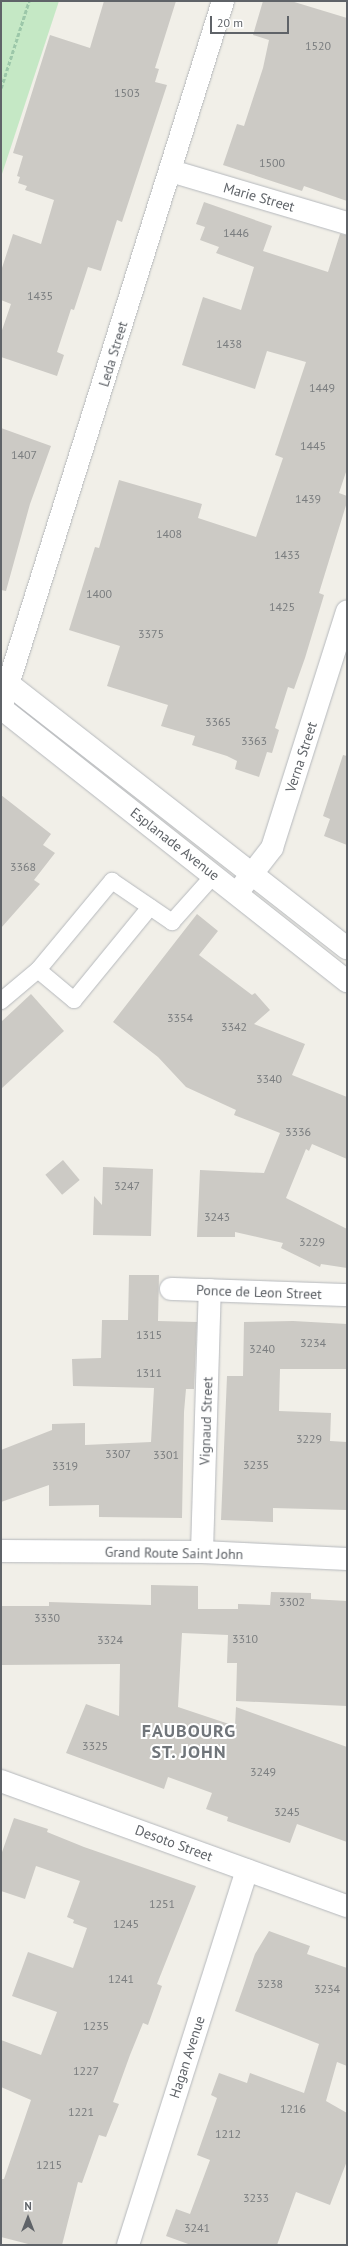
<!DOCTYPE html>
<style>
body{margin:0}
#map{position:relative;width:348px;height:2246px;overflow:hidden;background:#f1efe8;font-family:"PT Sans",sans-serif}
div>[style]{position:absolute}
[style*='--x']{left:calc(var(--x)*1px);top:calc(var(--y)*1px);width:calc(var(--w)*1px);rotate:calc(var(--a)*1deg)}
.green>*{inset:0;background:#c5e8c5}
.building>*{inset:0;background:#cccac5;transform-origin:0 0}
.path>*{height:2.5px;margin-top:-1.25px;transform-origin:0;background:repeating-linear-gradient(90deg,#9cc7a9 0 4px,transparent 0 6px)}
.roads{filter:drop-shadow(0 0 1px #b5b8bc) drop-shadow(0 0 1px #b5b8bc)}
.service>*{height:16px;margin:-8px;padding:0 8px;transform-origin:8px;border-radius:8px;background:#fff}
.minor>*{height:22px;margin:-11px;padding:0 11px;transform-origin:11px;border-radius:11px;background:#fff}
.tertiary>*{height:22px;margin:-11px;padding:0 11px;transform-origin:11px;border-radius:11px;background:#fff}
span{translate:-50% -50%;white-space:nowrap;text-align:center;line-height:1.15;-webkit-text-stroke:4px #fff;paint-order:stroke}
.number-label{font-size:12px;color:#7a7d7f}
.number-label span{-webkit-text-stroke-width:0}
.street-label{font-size:14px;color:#5f6368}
.district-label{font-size:18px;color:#70757a;font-weight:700;letter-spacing:1px}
.frame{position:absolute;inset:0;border:2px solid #5f6368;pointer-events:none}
.north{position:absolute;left:8px;top:2198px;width:40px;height:40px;-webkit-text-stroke:3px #fff;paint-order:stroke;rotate:0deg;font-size:11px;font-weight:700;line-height:16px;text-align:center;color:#5f6368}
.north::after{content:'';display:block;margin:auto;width:14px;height:18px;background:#5f6368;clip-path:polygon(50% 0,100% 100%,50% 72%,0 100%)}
.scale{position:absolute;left:210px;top:16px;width:79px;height:18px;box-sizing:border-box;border:2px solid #5f6368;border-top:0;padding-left:5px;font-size:12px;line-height:14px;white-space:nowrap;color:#5f6368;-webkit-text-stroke:3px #fff;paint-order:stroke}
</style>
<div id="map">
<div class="green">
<i style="clip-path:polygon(1px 1px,59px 1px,1px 177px)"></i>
</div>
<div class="building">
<i style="clip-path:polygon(104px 1px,176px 1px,155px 68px,159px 69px,155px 82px,167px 85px,122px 222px,117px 220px,101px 271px,88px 267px,74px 310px,71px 309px,57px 352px,64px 355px,57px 376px,1px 357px,1px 333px,11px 304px,1px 300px,1px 271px,13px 234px,41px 244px,54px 200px,25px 190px,27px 186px,18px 183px,20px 177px,17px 176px,23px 156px,13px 153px,50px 35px,90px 48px)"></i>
<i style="clip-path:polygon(263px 1px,291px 1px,347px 18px,347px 201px,304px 186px,302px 191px,223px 165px,237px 124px,244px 126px,263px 68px,269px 40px,253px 35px)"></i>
<i style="clip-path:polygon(204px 202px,272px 226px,263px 251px,328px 272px,340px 234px,347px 235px,347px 469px,339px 493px,347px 496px,347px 502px,319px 593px,324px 595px,305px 658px,294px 689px,288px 687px,275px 728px,279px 730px,272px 753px,267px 752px,259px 777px,235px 769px,237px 761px,227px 756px,192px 745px,195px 736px,161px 726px,168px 705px,107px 686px,120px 646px,69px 630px,95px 547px,99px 548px,119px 480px,202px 504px,198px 518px,256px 537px,283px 458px,275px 455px,306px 362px,267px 351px,255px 389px,182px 365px,203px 297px,241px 310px,254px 267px,216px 253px,219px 247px,200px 240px,205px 227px,196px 224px)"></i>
<i style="clip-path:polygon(1px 428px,51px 446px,30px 504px,6px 591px,1px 590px)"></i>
<i style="clip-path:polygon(343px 755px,347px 756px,347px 845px,324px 836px,330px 819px,323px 816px)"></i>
<i style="clip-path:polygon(1px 795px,51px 834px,43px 845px,55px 853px,34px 880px,40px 884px,1px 928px)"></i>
<i style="clip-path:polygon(197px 914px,218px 931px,199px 955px,252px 995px,255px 993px,270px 1010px,254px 1024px,305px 1044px,292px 1075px,347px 1097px,347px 1159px,312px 1144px,309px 1151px,306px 1149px,286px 1198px,347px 1229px,347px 1268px,321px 1264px,320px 1267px,281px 1248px,283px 1243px,235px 1232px,235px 1237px,197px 1237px,200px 1170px,264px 1173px,280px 1133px,234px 1115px,236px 1110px,186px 1087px,158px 1057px,113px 1022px)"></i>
<i style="clip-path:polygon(31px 994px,64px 1031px,1px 1089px,1px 1022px)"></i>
<i style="left:63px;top:1160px;width:26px;height:23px;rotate:50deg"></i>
<i style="clip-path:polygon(103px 1167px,153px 1169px,151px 1236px,93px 1235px,94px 1196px,102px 1205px)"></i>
<i style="clip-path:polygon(129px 1275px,159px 1275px,158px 1321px,197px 1322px,194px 1389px,186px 1389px,184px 1412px,182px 1518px,99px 1517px,99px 1505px,49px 1506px,49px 1485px,1px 1502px,1px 1450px,52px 1430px,52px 1424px,85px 1423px,85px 1445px,151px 1442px,154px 1388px,73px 1386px,72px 1359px,101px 1358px,102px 1320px,128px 1320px)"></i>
<i style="clip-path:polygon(293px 1321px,347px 1324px,347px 1369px,280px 1369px,279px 1411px,331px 1413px,330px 1441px,347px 1442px,347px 1510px,273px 1508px,273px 1522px,221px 1520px,227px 1376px,243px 1376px,244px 1322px)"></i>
<i style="clip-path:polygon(151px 1585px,198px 1586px,198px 1609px,238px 1609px,238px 1604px,270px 1605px,271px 1592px,311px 1593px,311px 1599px,347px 1601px,347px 1706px,236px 1701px,237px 1663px,227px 1663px,228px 1635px,182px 1633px,178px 1707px,235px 1726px,236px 1707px,347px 1747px,347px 1842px,297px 1824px,290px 1843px,227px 1821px,228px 1817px,206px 1809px,212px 1793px,168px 1777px,164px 1789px,66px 1753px,86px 1704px,119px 1716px,120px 1664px,1px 1665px,1px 1606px,49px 1606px,49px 1602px,151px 1605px)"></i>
<i style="clip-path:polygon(14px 1818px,48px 1829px,47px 1832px,84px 1847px,196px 1886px,157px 1984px,162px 1986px,148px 2025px,143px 2023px,130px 2055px,113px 2102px,119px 2104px,106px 2137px,99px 2135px,82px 2183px,78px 2182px,62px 2245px,32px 2245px,1px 2237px,1px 2179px,4px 2179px,31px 2100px,1px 2087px,1px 2040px,41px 2055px,57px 2012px,12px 1996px,28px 1952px,73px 1968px,87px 1928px,73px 1923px,74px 1920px,67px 1917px,80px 1881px,36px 1866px,25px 1899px,1px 1891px,1px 1855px)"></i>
<i style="clip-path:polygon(269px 1931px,310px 1946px,307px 1954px,347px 1968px,347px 2066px,337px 2062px,326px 2101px,347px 2113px,347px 2161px,330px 2205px,296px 2192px,277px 2245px,191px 2245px,166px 2236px,176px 2209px,190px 2214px,210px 2160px,197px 2155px,217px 2098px,211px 2095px,219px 2073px,247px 2083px,250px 2073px,304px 2093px,319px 2044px,235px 2011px,255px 1954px)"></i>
</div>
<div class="path">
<i style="--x:1;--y:88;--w:91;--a:-72.2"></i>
</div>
<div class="roads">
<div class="service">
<i style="--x:38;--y:970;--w:47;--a:39.8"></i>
<i style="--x:74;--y:1000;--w:120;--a:-50.7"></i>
<i style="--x:1;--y:1001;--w:48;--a:-40"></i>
<i style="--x:38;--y:970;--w:116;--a:-50.3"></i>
<i style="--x:112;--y:881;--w:73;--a:34.3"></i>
<i style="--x:172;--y:922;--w:63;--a:-48.2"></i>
</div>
<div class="minor">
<i style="--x:171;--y:171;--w:184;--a:16.5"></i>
<i style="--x:1;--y:707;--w:740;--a:-72.54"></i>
<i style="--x:237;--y:893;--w:57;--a:-52.1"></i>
<i style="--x:272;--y:848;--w:248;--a:-72.4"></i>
<i style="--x:171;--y:1289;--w:176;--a:2"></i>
<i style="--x:1;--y:1551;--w:201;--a:0.3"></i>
<i style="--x:202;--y:1552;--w:145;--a:2.8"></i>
<i style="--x:202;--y:1552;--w:262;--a:-88.3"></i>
<i style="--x:1;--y:1781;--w:368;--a:19.9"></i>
<i style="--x:128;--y:2245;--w:393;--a:-72.4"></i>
</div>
<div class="tertiary">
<i style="--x:1;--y:678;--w:439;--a:38"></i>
<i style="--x:1;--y:708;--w:441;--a:38.3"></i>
</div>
</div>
<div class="number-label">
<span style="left:318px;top:46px">1520</span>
<span style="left:127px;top:93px">1503</span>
<span style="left:272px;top:163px">1500</span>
<span style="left:236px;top:233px">1446</span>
<span style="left:40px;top:296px">1435</span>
<span style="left:229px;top:344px">1438</span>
<span style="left:322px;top:388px">1449</span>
<span style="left:313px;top:446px">1445</span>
<span style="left:24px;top:455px">1407</span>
<span style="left:308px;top:499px">1439</span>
<span style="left:169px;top:534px">1408</span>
<span style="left:287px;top:555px">1433</span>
<span style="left:99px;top:594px">1400</span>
<span style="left:282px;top:607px">1425</span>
<span style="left:151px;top:634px">3375</span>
<span style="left:218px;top:722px">3365</span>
<span style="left:254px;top:741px">3363</span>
<span style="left:23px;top:867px">3368</span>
<span style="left:180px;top:1018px">3354</span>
<span style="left:234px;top:1027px">3342</span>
<span style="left:269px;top:1079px">3340</span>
<span style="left:298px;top:1132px">3336</span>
<span style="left:127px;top:1186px">3247</span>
<span style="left:217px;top:1217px">3243</span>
<span style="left:312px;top:1242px">3229</span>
<span style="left:149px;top:1335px">1315</span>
<span style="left:313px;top:1343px">3234</span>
<span style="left:262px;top:1349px">3240</span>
<span style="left:149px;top:1373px">1311</span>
<span style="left:309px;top:1439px">3229</span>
<span style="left:118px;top:1454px">3307</span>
<span style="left:166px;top:1455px">3301</span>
<span style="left:256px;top:1465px">3235</span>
<span style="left:65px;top:1466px">3319</span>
<span style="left:292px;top:1602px">3302</span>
<span style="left:47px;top:1618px">3330</span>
<span style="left:245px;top:1639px">3310</span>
<span style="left:110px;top:1640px">3324</span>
<span style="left:95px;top:1746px">3325</span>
<span style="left:263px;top:1772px">3249</span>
<span style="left:287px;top:1812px">3245</span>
<span style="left:162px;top:1904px">1251</span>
<span style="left:126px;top:1924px">1245</span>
<span style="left:121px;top:1979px">1241</span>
<span style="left:270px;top:1984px">3238</span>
<span style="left:327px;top:1989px">3234</span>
<span style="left:96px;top:2026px">1235</span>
<span style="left:86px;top:2071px">1227</span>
<span style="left:293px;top:2109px">1216</span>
<span style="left:81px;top:2112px">1221</span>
<span style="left:228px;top:2134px">1212</span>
<span style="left:49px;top:2165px">1215</span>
<span style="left:256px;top:2198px">3233</span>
<span style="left:197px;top:2228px">3241</span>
</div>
<div class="street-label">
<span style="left:259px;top:197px;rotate:16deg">Marie Street</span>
<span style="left:113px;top:354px;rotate:-73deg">Leda Street</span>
<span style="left:301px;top:757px;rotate:-72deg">Verna Street</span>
<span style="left:175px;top:844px;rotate:38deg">Esplanade Avenue</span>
<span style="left:259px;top:1292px;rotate:2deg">Ponce de Leon Street</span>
<span style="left:206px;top:1421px;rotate:-88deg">Vignaud Street</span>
<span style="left:174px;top:1553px;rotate:1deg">Grand Route Saint John</span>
<span style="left:174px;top:1843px;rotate:20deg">Desoto Street</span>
<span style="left:187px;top:2057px;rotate:-72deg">Hagan Avenue</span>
</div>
<div class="district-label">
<span style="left:189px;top:1742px">FAUBOURG<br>ST. JOHN</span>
</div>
<div class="frame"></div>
<div class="north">N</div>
<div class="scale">20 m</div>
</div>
